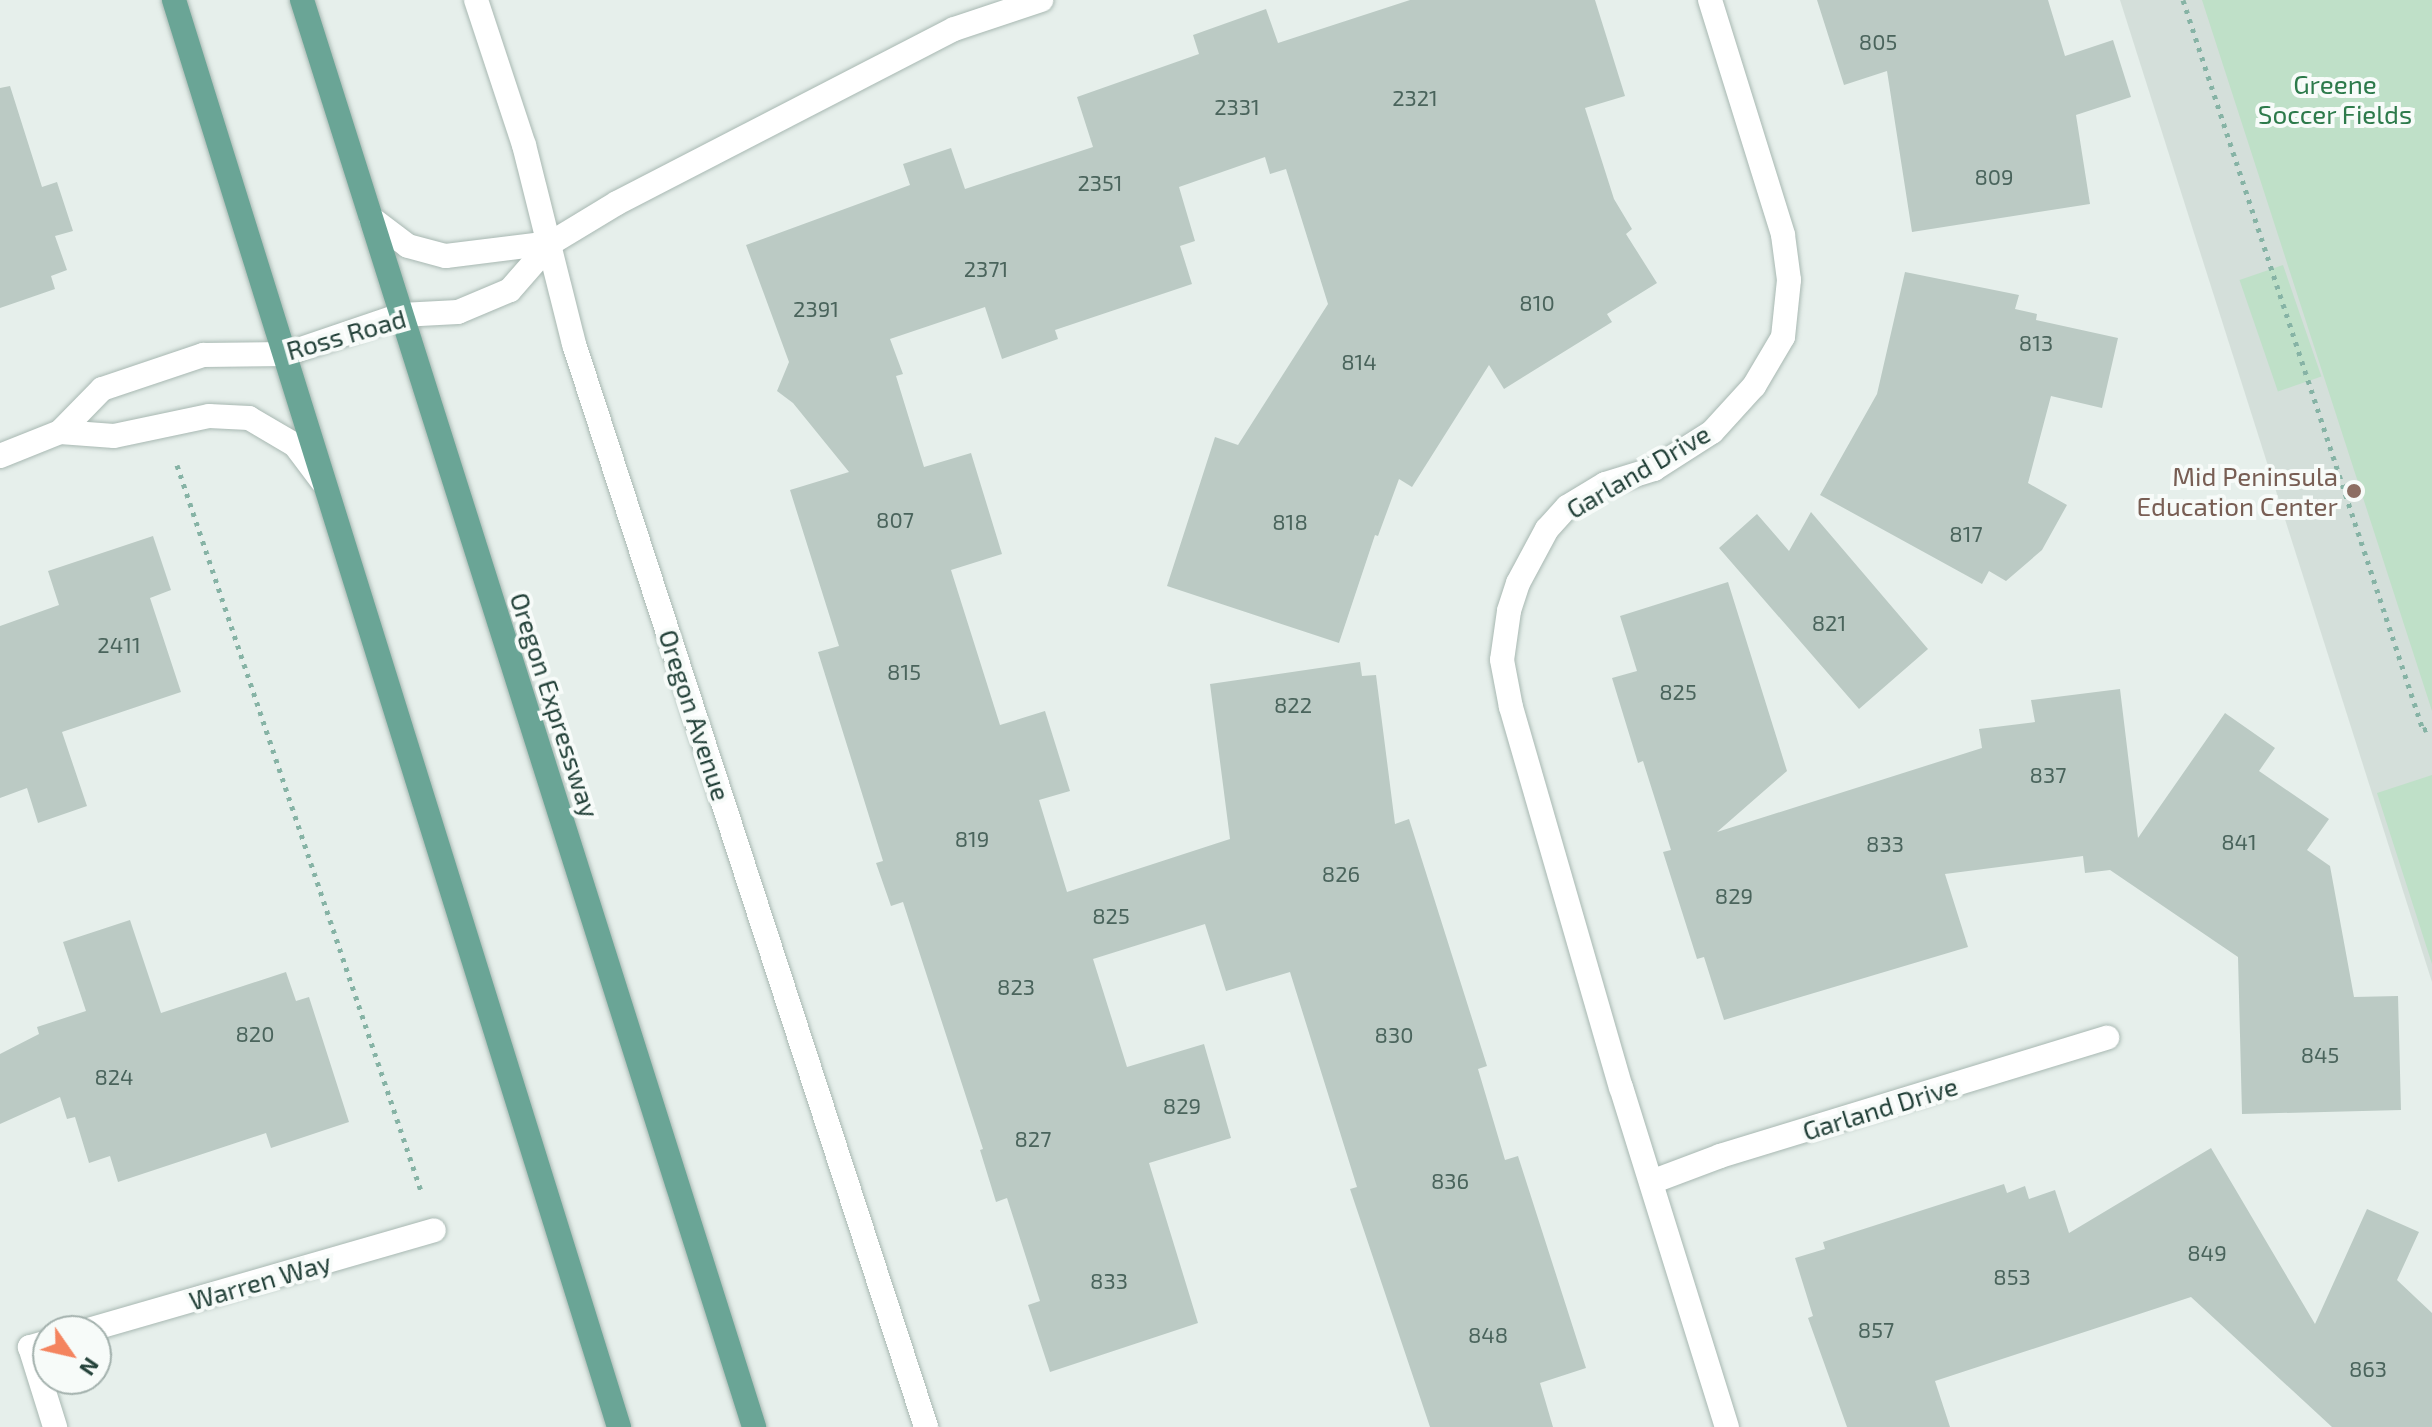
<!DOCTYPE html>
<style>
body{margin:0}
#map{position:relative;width:2432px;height:1427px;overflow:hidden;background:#e6efeb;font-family:"Exo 2",sans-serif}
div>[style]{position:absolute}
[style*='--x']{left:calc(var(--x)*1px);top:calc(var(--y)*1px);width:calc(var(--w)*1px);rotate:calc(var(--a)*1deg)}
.built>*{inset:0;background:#d4dfda}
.green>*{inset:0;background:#bfe0c8;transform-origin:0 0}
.building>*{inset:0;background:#bbcac4}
.path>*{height:5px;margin-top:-2.5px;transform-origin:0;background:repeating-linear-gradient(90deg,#86b3a5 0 4px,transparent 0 10px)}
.roads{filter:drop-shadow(0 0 2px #a8b8b2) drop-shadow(0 0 2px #a8b8b2)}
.minor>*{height:24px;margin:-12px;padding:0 12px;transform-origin:12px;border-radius:12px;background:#fff}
.primary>*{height:24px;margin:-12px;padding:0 12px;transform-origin:12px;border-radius:12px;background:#6aa596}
.dots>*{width:22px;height:22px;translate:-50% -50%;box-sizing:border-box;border:4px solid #f7fbf9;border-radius:50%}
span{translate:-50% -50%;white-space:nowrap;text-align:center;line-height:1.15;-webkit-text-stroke:8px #f7fbf9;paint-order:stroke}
.number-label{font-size:22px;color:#4a645c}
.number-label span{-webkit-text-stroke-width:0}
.park-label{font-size:26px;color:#2d7a4b}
.street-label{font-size:26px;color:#24423a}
.education-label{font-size:26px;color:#785e54}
.right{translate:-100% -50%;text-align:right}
.north{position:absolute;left:32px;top:1315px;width:80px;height:80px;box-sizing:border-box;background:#f7fbf9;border:2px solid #a3b1ad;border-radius:50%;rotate:124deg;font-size:22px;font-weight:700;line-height:32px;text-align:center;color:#24423a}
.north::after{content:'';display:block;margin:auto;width:28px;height:36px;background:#f4845f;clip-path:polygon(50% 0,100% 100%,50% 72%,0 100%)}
</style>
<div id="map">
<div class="built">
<i style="clip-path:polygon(2120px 0,2432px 0,2432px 982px)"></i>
</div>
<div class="green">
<i style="clip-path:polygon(2202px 0,2432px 0,2432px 711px)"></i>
<i style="left:2283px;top:265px;width:118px;height:46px;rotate:71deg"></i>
<i style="clip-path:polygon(2432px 775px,2432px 964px,2377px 793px)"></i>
</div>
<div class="building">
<i style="clip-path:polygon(1410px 0,1595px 0,1625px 96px,1585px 108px,1614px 199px,1632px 229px,1626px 234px,1657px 283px,1607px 314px,1612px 322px,1504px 389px,1489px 365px,1412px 487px,1399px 479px,1378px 536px,1375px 535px,1339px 643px,1167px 586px,1215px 437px,1238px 445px,1328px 304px,1286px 169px,1270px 174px,1265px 157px,1179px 187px,1195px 241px,1180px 246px,1192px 284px,1055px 330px,1058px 339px,1002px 359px,985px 307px,890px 339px,903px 374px,896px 376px,924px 467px,971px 453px,1002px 554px,951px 570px,1000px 725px,1045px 711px,1070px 791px,1039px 800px,1067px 892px,1230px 839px,1210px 684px,1360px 662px,1362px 676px,1376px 675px,1395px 824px,1409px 819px,1487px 1066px,1478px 1069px,1505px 1160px,1518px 1156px,1586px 1368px,1540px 1383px,1553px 1427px,1430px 1427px,1350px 1189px,1357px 1187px,1290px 972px,1226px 991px,1205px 924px,1093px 959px,1127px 1067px,1204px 1044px,1231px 1138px,1149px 1163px,1198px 1323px,1050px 1372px,1028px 1305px,1040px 1301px,1007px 1198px,996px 1202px,980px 1150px,983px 1149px,903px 902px,891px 906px,876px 863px,883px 861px,818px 652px,839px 646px,790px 490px,849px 472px,793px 403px,777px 391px,789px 362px,746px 245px,910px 185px,903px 164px,951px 148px,965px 189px,1093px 147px,1077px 97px,1199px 54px,1193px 35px,1266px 9px,1278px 43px)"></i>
<i style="clip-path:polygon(1817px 0,2048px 0,2065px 56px,2113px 40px,2131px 97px,2076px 115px,2090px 204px,1912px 232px,1887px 71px,1844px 85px)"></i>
<i style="clip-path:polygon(10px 86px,42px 187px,57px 182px,73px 231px,55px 236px,67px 270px,51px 276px,55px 289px,0 308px,0 88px)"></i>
<i style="clip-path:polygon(1905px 272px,2019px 295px,2015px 309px,2037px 314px,2036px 320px,2118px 338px,2102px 408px,2051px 396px,2028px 483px,2067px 505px,2042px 550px,2006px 581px,1989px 571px,1982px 584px,1820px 495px,1877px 394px)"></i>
<i style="clip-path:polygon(1811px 512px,1928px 649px,1859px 709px,1719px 548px,1757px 514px,1789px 551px)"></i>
<i style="clip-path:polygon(153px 536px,171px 590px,150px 598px,181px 692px,62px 732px,87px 806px,38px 823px,27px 788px,0 798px,0 626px,59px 605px,48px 571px)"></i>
<i style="clip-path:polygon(1728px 582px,1787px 771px,1717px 832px,1982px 748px,1979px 729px,2035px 722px,2031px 700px,2120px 689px,2138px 838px,2225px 713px,2275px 748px,2259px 771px,2329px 819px,2307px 850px,2330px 866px,2354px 997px,2398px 996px,2401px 1110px,2242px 1114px,2238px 957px,2110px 870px,2085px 873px,2083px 856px,1945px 874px,1968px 947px,1724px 1020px,1704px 957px,1697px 959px,1663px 852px,1671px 850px,1643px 761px,1638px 763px,1612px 678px,1637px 671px,1620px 616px)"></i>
<i style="clip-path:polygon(130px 920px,161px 1013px,286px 972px,296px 1001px,309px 997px,349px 1122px,271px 1148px,266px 1133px,118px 1182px,110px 1156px,89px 1163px,75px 1117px,67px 1119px,60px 1097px,0 1124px,0 1054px,39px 1034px,37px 1027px,86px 1011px,63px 942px)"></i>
<i style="clip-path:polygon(2211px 1148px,2315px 1324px,2367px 1209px,2419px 1232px,2397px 1280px,2432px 1313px,2432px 1427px,2332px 1427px,2191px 1297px,1935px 1381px,1950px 1427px,1847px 1427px,1808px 1318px,1813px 1316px,1795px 1258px,1825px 1249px,1823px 1242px,2004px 1184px,2007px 1193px,2025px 1186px,2029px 1199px,2055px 1190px,2069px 1233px)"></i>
</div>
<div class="path">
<i style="--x:2183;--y:0;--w:768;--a:71.8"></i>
<i style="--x:2423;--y:730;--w:9;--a:-18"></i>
<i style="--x:177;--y:465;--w:766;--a:71.42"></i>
</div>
<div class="roads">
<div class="minor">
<i style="--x:476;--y:0;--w:153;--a:71.7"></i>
<i style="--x:524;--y:145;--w:205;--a:75.9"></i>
<i style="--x:574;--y:344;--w:1139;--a:71.99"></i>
<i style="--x:1710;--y:0;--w:246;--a:72.7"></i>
<i style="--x:1783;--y:235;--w:45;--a:82.4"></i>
<i style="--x:1789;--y:280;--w:57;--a:96"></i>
<i style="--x:1783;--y:337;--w:57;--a:120.6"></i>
<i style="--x:1754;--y:386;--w:62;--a:132.4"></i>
<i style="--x:1712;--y:432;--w:69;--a:147.5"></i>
<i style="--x:1654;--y:469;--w:51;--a:163"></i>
<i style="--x:1605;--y:484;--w:44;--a:148.8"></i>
<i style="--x:1567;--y:507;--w:30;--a:132"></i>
<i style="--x:1547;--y:529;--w:61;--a:118.2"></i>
<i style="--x:1518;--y:583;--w:29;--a:108"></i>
<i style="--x:1509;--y:611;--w:49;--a:98.1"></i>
<i style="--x:1502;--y:660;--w:48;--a:79.2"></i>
<i style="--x:1511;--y:707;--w:396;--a:73.9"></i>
<i style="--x:1621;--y:1087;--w:356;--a:72.7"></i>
<i style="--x:371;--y:218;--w:46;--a:37.1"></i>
<i style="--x:408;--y:246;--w:39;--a:15"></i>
<i style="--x:446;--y:256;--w:106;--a:-7.1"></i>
<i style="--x:60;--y:432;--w:54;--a:4.2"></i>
<i style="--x:114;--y:436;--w:97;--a:-11.9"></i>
<i style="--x:209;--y:416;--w:40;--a:2.9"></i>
<i style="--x:249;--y:418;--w:53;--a:30.4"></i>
<i style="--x:295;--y:445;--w:45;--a:53.1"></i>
<i style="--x:0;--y:456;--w:65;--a:-21.8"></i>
<i style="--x:60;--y:432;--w:60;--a:-45.7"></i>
<i style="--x:102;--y:389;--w:107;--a:-18.6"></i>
<i style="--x:203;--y:355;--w:83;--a:-0.7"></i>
<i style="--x:286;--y:354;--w:121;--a:-18.7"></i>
<i style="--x:401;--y:315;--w:57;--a:-3"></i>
<i style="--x:458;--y:312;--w:56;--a:-22.9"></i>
<i style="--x:510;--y:290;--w:62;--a:-48.9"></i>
<i style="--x:551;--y:243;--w:77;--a:-31.2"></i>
<i style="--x:617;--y:203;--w:379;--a:-27.3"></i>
<i style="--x:954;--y:29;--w:92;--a:-18.4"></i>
<i style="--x:1654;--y:1181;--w:71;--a:-20.7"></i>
<i style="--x:1720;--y:1156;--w:405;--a:-17"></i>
<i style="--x:85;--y:1331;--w:363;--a:-16.1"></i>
<i style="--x:48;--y:1342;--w:19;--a:164"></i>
<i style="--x:30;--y:1347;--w:84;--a:72.6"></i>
</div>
<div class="primary">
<i style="--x:174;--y:0;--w:1495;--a:72.68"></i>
<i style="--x:302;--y:0;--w:1497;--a:72.42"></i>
</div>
</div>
<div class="dots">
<i style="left:2354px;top:491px;background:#8d6e63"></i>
</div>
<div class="number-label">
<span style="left:1878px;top:42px">805</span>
<span style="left:1415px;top:98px">2321</span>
<span style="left:1237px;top:107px">2331</span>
<span style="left:1994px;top:177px">809</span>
<span style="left:1100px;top:183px">2351</span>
<span style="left:986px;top:269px">2371</span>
<span style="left:1537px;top:303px">810</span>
<span style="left:816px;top:309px">2391</span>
<span style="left:2036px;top:343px">813</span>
<span style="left:1359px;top:362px">814</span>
<span style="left:895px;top:520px">807</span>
<span style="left:1290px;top:522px">818</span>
<span style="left:1966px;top:534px">817</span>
<span style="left:1829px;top:623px">821</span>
<span style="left:119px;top:645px">2411</span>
<span style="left:904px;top:672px">815</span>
<span style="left:1678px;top:692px">825</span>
<span style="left:1293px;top:705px">822</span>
<span style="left:2048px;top:775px">837</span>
<span style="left:972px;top:839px">819</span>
<span style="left:2239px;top:842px">841</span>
<span style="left:1885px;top:844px">833</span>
<span style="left:1341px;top:874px">826</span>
<span style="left:1734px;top:896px">829</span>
<span style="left:1111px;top:916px">825</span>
<span style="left:1016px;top:987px">823</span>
<span style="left:255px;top:1034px">820</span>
<span style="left:1394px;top:1035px">830</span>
<span style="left:2320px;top:1055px">845</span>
<span style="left:114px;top:1077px">824</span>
<span style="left:1182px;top:1106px">829</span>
<span style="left:1033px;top:1139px">827</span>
<span style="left:1450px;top:1181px">836</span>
<span style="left:2207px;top:1253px">849</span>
<span style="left:2012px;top:1277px">853</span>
<span style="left:1109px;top:1281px">833</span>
<span style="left:1876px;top:1330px">857</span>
<span style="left:1488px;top:1335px">848</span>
<span style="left:2368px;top:1369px">863</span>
</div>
<div class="park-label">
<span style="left:2335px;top:99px">Greene<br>Soccer Fields</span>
</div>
<div class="street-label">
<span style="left:346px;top:334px;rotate:-16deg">Ross Road</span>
<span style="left:1638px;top:471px;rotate:-30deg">Garland Drive</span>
<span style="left:555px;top:705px;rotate:72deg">Oregon Expressway</span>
<span style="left:695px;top:715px;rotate:72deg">Oregon Avenue</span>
<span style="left:1880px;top:1108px;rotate:-17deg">Garland Drive</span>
<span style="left:260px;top:1281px;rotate:-16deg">Warren Way</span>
</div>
<div class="education-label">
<span class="right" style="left:2338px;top:491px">Mid Peninsula<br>Education Center</span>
</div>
<div class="north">N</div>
</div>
